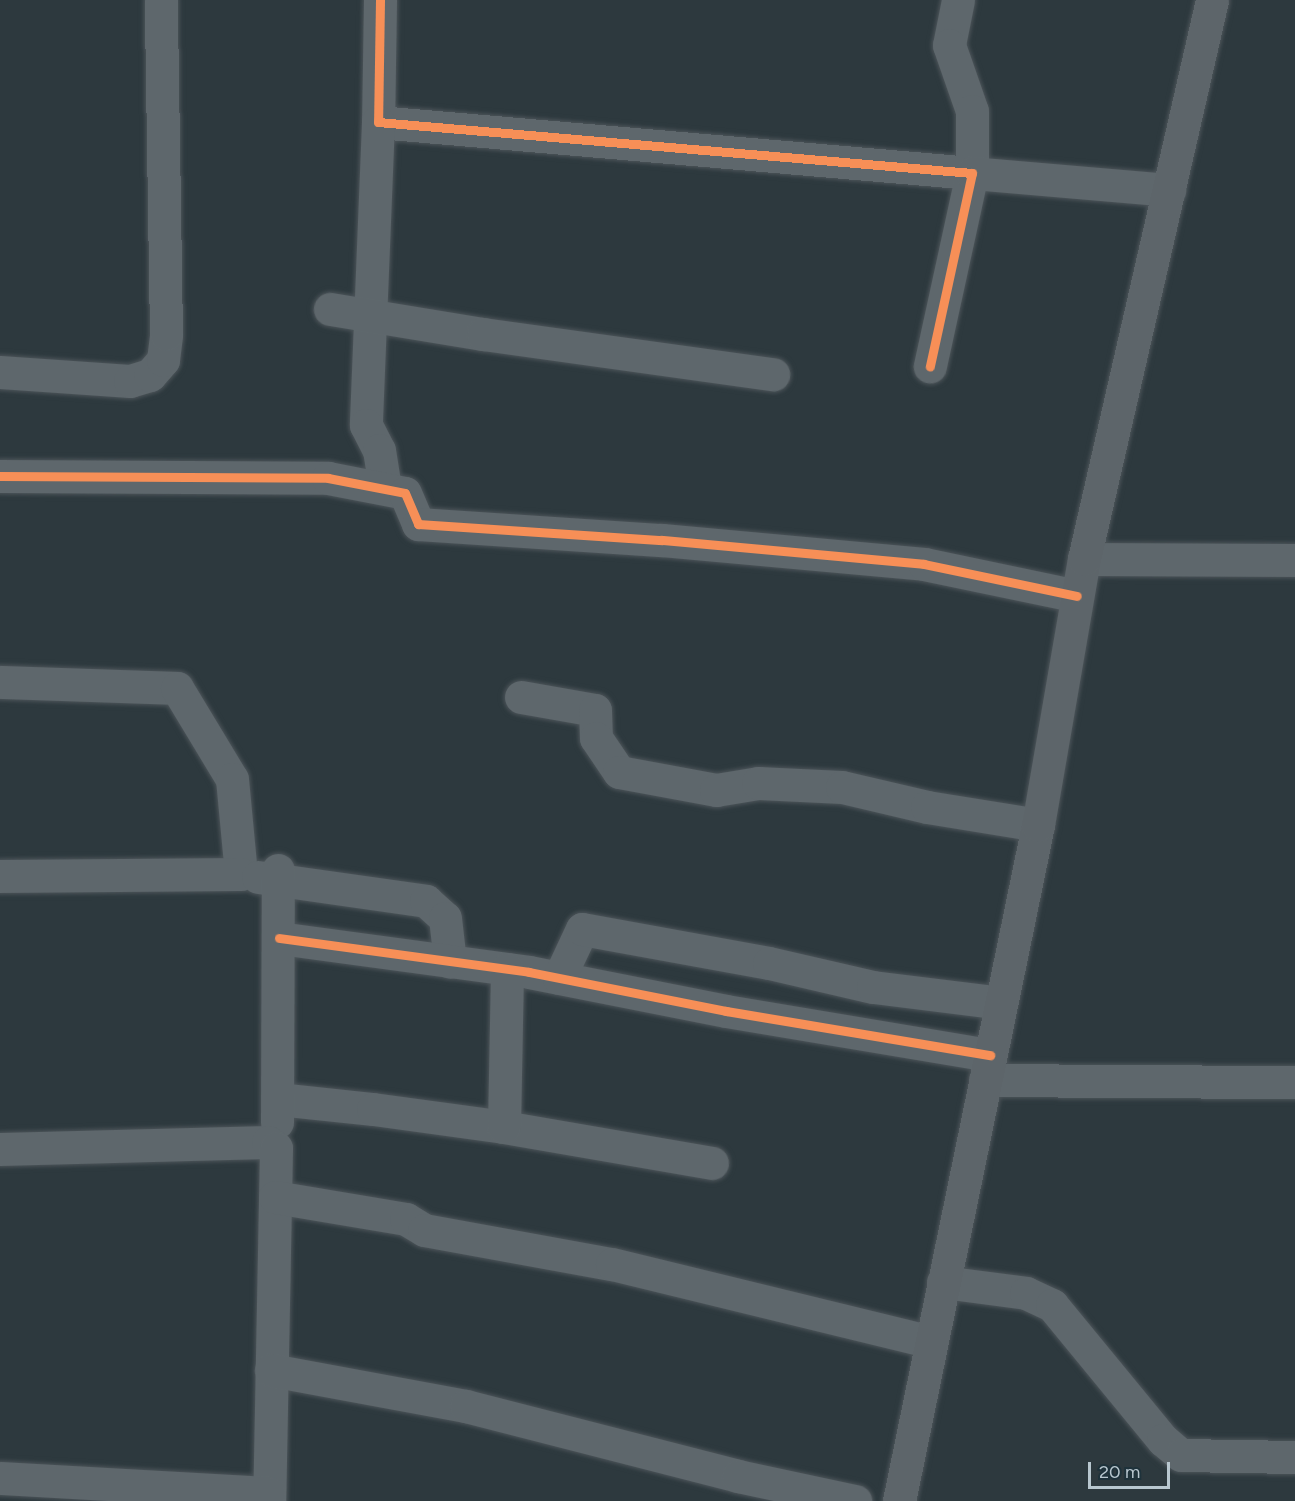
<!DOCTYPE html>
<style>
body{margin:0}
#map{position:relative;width:1295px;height:1501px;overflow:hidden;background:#2d393e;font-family:Figtree,sans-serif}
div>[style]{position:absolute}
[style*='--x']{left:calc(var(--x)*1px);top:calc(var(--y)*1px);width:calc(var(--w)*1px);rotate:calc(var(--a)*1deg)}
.roads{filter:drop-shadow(0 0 2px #4c5459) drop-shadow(0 0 2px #4c5459)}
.street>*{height:33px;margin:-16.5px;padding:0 16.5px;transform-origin:16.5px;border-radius:16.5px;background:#5e676c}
.secondary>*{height:33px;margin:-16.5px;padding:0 16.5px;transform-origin:16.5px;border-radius:16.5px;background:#5d656a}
.cycleway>*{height:9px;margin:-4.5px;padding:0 4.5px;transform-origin:4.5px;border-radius:4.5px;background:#f78f57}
span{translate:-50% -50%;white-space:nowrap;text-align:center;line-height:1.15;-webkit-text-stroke:5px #1e323b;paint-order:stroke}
.scale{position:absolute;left:1088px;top:1462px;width:82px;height:27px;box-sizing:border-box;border:3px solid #b8c7cf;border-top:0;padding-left:8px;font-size:18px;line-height:21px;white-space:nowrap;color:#b8c7cf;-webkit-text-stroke:4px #1e323b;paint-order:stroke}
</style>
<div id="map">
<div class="roads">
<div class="street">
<i style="--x:380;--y:0;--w:122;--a:90.9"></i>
<i style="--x:378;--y:122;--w:596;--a:4.91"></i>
<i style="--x:972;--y:173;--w:198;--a:102.3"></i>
<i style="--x:958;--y:0;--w:46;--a:101.3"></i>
<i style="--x:949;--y:45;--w:70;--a:70.8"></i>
<i style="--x:972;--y:111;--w:62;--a:90"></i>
<i style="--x:972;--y:173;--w:198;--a:4.9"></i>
<i style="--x:378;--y:122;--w:303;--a:92.3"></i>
<i style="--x:366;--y:425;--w:28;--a:63"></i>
<i style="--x:379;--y:450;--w:39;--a:81"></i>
<i style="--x:330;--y:309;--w:155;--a:9.3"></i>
<i style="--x:483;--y:334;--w:293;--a:7.9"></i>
<i style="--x:0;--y:372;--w:130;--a:4"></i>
<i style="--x:130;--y:381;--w:21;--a:-17"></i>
<i style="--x:150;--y:375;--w:20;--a:-49"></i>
<i style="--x:163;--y:360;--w:26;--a:-83"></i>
<i style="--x:166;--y:334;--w:334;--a:-90.9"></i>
<i style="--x:0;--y:476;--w:328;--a:0.3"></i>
<i style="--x:328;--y:478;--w:78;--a:11"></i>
<i style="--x:405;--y:493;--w:34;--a:67"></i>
<i style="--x:418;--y:524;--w:245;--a:3.8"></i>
<i style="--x:662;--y:540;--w:263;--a:5.2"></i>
<i style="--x:924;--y:564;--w:156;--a:11.8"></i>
<i style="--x:1084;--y:559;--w:211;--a:0.3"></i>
<i style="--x:0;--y:682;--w:177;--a:1.9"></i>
<i style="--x:177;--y:688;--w:106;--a:58.9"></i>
<i style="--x:232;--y:779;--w:95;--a:84.6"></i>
<i style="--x:241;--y:874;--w:241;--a:179.5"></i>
<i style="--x:521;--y:697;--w:75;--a:10"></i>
<i style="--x:595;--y:710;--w:28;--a:88"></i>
<i style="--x:596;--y:738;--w:41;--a:55.9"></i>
<i style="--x:619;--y:772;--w:99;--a:10.5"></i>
<i style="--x:716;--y:790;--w:43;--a:-9.5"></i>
<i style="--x:758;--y:783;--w:84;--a:2.7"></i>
<i style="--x:842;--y:787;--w:87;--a:13.2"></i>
<i style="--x:927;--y:807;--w:112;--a:9.2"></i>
<i style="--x:258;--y:877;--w:170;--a:8.1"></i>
<i style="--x:426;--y:901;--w:25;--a:42"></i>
<i style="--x:445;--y:918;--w:44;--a:83.5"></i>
<i style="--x:279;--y:938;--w:252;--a:7.7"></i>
<i style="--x:529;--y:972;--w:201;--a:11.2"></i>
<i style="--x:726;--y:1011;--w:268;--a:9.5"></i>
<i style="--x:559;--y:978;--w:54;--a:-64.9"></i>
<i style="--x:582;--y:929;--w:190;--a:10.3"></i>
<i style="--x:769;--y:963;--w:107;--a:13"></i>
<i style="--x:873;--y:987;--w:129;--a:7.1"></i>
<i style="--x:985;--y:1080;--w:310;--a:0.4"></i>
<i style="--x:278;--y:1099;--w:96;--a:6"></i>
<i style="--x:373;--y:1109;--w:132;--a:7.8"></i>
<i style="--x:504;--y:1127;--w:211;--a:9.8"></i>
<i style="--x:277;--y:1122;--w:252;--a:-89.8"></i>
<i style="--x:504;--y:1127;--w:158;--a:-88.9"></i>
<i style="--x:0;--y:1149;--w:268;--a:-1.5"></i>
<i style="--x:268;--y:1142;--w:10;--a:37"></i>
<i style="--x:276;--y:1148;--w:353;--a:91.1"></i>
<i style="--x:275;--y:1197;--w:133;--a:9.5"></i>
<i style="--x:406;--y:1219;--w:21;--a:31"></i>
<i style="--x:424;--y:1230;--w:191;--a:10.3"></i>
<i style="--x:612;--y:1264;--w:328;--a:13.7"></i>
<i style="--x:943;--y:1282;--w:84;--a:7.5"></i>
<i style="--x:1026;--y:1293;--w:29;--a:25"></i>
<i style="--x:1052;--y:1305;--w:175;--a:50.6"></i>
<i style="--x:1163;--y:1440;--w:23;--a:40"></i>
<i style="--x:1181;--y:1455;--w:114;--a:1"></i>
<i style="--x:271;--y:1370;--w:198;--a:10.5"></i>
<i style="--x:466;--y:1406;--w:281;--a:14.4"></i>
<i style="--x:738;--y:1476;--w:120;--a:12.1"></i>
<i style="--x:0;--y:1478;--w:269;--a:3.2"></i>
</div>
<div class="secondary">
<i style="--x:899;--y:1501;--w:690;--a:-78.38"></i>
<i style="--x:1038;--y:825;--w:270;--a:-80.2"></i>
<i style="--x:1084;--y:559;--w:573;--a:-77.1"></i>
</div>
</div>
<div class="cycleway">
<i style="--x:380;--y:0;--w:122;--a:90.9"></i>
<i style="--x:378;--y:122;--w:596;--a:4.91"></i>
<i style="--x:972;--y:173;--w:198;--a:102.3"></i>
<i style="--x:0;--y:476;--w:328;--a:0.3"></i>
<i style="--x:328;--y:478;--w:78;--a:11"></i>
<i style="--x:405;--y:493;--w:34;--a:67"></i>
<i style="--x:418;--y:524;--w:245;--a:3.8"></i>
<i style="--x:662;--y:540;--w:263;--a:5.2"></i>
<i style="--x:924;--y:564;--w:156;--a:11.8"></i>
<i style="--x:279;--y:938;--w:252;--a:7.7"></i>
<i style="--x:529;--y:972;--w:201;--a:11.2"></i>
<i style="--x:726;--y:1011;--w:268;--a:9.5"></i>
</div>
<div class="scale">20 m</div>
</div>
